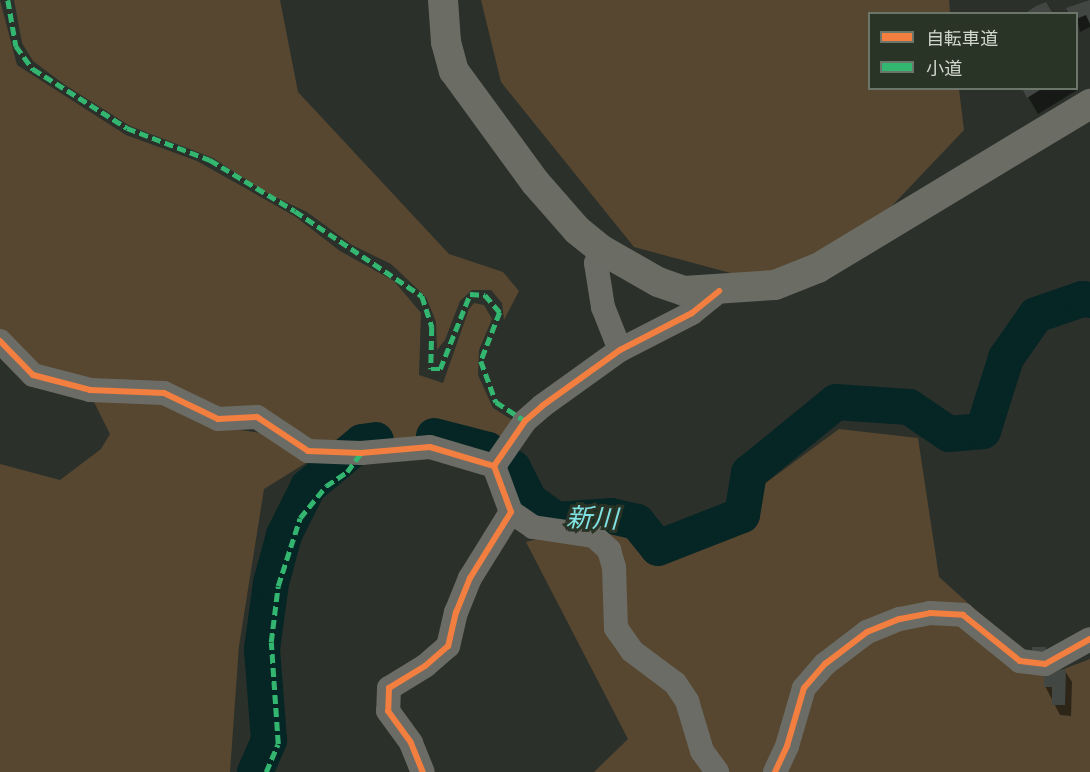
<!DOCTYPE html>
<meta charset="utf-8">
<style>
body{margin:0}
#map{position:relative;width:1090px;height:772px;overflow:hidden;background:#2b302a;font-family:"Zilla Slab","Noto Sans JP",serif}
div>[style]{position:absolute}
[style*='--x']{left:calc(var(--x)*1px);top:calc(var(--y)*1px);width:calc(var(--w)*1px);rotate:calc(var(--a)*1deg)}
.green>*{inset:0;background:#574730}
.shadow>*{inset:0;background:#0007}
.river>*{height:36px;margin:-18px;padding:0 18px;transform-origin:18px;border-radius:18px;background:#062525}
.building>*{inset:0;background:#424743;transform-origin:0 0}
.minor>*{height:24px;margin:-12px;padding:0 12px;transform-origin:12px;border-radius:12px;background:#6b6c65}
.major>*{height:30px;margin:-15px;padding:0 15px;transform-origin:15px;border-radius:15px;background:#6b6c64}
.quiet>*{height:4.5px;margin-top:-2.25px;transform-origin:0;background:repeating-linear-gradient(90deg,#33b770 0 9px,transparent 0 13.5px)}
.cycleway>*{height:6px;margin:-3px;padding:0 3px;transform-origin:3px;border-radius:3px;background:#f27e40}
span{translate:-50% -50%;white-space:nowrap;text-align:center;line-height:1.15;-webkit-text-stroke:6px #2a3426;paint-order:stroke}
.water-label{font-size:26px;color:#80e2e4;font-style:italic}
.legend{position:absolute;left:868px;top:12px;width:210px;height:78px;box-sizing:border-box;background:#2a3426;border:2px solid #6c7569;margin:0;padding:8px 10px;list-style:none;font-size:18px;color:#d0d6cd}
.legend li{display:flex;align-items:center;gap:12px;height:30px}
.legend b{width:30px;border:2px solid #6c7569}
</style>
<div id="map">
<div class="green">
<i style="clip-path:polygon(0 0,17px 65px,126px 135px,197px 161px,296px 217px,340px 251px,394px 281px,421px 313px,419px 375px,443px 383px,469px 309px,474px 303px,484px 305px,492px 319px,479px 350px,478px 375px,493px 408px,511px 419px,514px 426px,490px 457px,313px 446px,218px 410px,36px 369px,0 333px)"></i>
<i style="clip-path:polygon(14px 0,280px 0,298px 92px,449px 254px,503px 272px,519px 291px,504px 320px,502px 303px,491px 290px,472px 290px,460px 301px,445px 340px,437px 350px,436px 322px,426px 297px,391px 264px,352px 245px,307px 212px,265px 192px,213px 158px,130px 126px,65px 85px,33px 61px,22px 43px)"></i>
<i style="clip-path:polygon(481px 0,949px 0,950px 13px,870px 14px,870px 88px,959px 89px,964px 130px,889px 209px,812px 256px,772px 271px,738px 275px,634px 247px,501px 82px)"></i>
<i style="clip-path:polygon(92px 398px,156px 400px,211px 426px,268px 434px,314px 458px,264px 489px,239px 646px,230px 772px,0 772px,0 464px,60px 480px,101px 449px,110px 434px)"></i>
<i style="clip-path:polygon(839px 429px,918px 438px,939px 577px,1048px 675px,1090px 659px,1090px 772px,594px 772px,628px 739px,526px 542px,622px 516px,660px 561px)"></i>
</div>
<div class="shadow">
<i style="clip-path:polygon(1090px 0,1090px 27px,1080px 32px,1076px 14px)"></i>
<i style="clip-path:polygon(1076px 85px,1079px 89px,1038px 114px,1023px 88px,1076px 88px)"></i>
<i style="clip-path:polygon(1065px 671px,1072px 682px,1071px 716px,1060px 715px,1045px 686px)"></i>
</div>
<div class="river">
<i style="--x:434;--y:436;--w:56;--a:14.5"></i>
<i style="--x:488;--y:450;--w:31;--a:36"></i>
<i style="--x:513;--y:468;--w:36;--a:63"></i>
<i style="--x:529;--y:500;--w:34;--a:36"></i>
<i style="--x:557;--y:520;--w:54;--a:-4.2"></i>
<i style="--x:611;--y:516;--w:27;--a:13"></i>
<i style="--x:637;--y:522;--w:33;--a:51"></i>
<i style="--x:658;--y:548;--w:90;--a:-21.4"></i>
<i style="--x:742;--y:515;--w:43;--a:-80.5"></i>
<i style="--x:749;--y:473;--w:112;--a:-39.2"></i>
<i style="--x:836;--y:402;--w:73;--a:3.9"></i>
<i style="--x:909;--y:407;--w:48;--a:34"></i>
<i style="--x:949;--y:434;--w:34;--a:-5"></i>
<i style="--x:983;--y:431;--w:77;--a:-72.5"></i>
<i style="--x:1006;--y:358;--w:52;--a:-55.1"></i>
<i style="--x:1036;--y:315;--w:49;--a:-19.2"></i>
<i style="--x:1082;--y:299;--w:8;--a:7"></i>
<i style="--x:255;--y:772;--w:35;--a:-66"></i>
<i style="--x:269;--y:740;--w:91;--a:-94.4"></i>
<i style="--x:262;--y:649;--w:67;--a:-82.2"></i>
<i style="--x:271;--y:583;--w:50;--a:-74.8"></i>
<i style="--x:284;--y:535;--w:54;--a:-63.4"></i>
<i style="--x:308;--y:487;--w:70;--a:-39.8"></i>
<i style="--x:362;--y:442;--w:14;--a:-8"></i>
</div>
<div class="building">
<i style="clip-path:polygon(1090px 0,1090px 24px,1086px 15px,1076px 19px,1076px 14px,1069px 14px,1066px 8px)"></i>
<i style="clip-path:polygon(1046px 2px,1053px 14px,1024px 14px,1036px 6px)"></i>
<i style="clip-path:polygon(1022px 88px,1043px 88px,1027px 98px)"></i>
<i style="left:1032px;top:647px;width:14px;height:9px"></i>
<i style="clip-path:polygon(1044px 669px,1066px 670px,1065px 705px,1052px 705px,1052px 687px,1044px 687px)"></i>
</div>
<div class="minor">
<i style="--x:602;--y:250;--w:14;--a:115"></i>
<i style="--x:596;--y:263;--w:45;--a:81"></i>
<i style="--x:603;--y:307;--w:46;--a:68.4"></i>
<i style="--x:0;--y:341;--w:47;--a:45.9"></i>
<i style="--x:33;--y:375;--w:59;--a:14.7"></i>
<i style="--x:90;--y:390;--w:74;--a:2.3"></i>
<i style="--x:164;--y:393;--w:60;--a:25.7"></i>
<i style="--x:218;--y:419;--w:39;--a:-3"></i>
<i style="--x:257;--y:417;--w:61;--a:33.7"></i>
<i style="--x:308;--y:451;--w:53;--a:2.2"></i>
<i style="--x:361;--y:453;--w:69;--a:-5"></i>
<i style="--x:430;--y:447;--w:67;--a:16.5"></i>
<i style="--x:494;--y:466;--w:49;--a:69.7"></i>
<i style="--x:511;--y:512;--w:78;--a:121.8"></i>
<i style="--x:470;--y:578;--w:37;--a:112"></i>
<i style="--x:456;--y:612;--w:35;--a:103"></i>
<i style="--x:448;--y:646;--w:30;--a:139"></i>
<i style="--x:425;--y:666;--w:42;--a:148.6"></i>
<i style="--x:389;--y:688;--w:23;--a:92"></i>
<i style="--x:388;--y:711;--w:39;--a:54"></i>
<i style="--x:411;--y:743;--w:31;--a:68"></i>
<i style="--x:494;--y:466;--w:55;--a:-55.4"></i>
<i style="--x:525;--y:421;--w:23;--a:-41"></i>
<i style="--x:542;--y:406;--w:96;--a:-35.7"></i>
<i style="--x:620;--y:350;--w:81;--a:-27.2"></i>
<i style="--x:692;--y:313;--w:35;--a:-39"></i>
<i style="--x:511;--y:512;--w:27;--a:34"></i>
<i style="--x:533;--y:527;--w:62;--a:8.4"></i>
<i style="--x:594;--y:536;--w:21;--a:43"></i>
<i style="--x:609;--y:550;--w:18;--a:74"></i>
<i style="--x:614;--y:567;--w:61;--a:88.1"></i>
<i style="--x:616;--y:628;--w:28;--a:55"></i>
<i style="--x:632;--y:651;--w:54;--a:36.7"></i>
<i style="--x:675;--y:683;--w:22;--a:56"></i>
<i style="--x:687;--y:701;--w:52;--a:73.3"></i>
<i style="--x:702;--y:751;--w:26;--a:54"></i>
<i style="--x:775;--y:772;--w:29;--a:-65"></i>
<i style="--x:787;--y:746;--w:60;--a:-73.7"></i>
<i style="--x:804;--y:688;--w:32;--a:-49"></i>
<i style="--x:825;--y:664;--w:53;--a:-37.3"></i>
<i style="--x:867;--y:632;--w:35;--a:-22"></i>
<i style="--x:900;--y:619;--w:31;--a:-11"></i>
<i style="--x:930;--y:613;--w:33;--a:3"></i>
<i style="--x:963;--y:615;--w:73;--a:38.9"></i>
<i style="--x:1020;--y:661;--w:25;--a:7"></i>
<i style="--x:1045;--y:664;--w:51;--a:-29.1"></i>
</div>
<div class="major">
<i style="--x:443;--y:0;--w:42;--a:85.9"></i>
<i style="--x:446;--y:42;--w:30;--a:75"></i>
<i style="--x:454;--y:71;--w:137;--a:53.9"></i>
<i style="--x:535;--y:182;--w:64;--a:48.8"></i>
<i style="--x:577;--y:230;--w:32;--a:39"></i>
<i style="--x:602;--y:250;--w:64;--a:29.7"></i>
<i style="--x:658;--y:282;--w:28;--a:19"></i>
<i style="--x:684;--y:291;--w:91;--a:-3.8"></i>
<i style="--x:775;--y:285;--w:46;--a:-21.6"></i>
<i style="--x:818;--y:268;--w:318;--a:-31.1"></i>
</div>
<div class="quiet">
<i style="--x:8;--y:0;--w:47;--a:80.1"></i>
<i style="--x:16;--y:46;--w:29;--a:54"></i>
<i style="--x:33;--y:69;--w:111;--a:32.1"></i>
<i style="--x:127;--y:128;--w:89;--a:21.1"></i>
<i style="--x:210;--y:160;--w:99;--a:31"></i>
<i style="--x:295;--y:211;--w:153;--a:33.8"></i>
<i style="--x:422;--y:296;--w:33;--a:72"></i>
<i style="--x:432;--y:327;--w:42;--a:91.4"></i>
<i style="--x:431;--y:369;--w:9;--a:0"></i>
<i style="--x:440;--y:369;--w:81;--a:-68.2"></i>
<i style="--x:470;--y:294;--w:15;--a:4"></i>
<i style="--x:485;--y:295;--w:23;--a:49"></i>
<i style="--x:500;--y:312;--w:53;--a:111.2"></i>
<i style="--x:481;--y:361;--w:44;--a:69.9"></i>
<i style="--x:496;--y:402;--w:35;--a:33"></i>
<i style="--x:266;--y:772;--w:30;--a:-67"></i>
<i style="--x:278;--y:744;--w:102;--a:-93.9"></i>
<i style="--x:271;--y:642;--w:56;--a:-82.9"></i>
<i style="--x:278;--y:586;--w:71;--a:-72.1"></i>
<i style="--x:300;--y:518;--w:41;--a:-50.9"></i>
<i style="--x:326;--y:486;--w:25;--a:-34"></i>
<i style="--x:347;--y:472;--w:24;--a:-54"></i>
</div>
<div class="cycleway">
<i style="--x:0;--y:341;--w:47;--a:45.9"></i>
<i style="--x:33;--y:375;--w:59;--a:14.7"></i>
<i style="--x:90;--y:390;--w:74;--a:2.3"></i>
<i style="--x:164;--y:393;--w:60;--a:25.7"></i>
<i style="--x:218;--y:419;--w:39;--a:-3"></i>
<i style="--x:257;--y:417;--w:61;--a:33.7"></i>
<i style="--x:308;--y:451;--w:53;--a:2.2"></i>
<i style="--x:361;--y:453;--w:69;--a:-5"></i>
<i style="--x:430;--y:447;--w:67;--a:16.5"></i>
<i style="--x:494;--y:466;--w:49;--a:69.7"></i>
<i style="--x:511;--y:512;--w:78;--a:121.8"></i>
<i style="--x:470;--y:578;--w:37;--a:112"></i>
<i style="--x:456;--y:612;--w:35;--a:103"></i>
<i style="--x:448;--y:646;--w:30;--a:139"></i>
<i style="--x:425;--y:666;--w:42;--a:148.6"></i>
<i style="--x:389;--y:688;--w:23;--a:92"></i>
<i style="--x:388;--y:711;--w:39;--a:54"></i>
<i style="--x:411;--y:743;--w:31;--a:68"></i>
<i style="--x:494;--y:466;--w:55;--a:-55.4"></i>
<i style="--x:525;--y:421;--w:23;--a:-41"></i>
<i style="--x:542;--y:406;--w:96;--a:-35.7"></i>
<i style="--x:620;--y:350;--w:81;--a:-27.2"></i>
<i style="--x:692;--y:313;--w:35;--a:-39"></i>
<i style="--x:775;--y:772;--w:29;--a:-65"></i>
<i style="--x:787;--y:746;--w:60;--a:-73.7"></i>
<i style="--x:804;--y:688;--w:32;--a:-49"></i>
<i style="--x:825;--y:664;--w:53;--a:-37.3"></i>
<i style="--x:867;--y:632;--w:35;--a:-22"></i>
<i style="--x:900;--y:619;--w:31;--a:-11"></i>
<i style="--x:930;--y:613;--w:33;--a:3"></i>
<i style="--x:963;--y:615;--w:73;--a:38.9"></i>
<i style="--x:1020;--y:661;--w:25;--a:7"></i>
<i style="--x:1045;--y:664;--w:51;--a:-29.1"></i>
</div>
<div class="water-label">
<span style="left:592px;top:519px;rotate:2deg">新川</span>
</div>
<ul class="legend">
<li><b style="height:8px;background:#f27e40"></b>自転車道</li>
<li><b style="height:8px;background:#33b770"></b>小道</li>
</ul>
</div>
